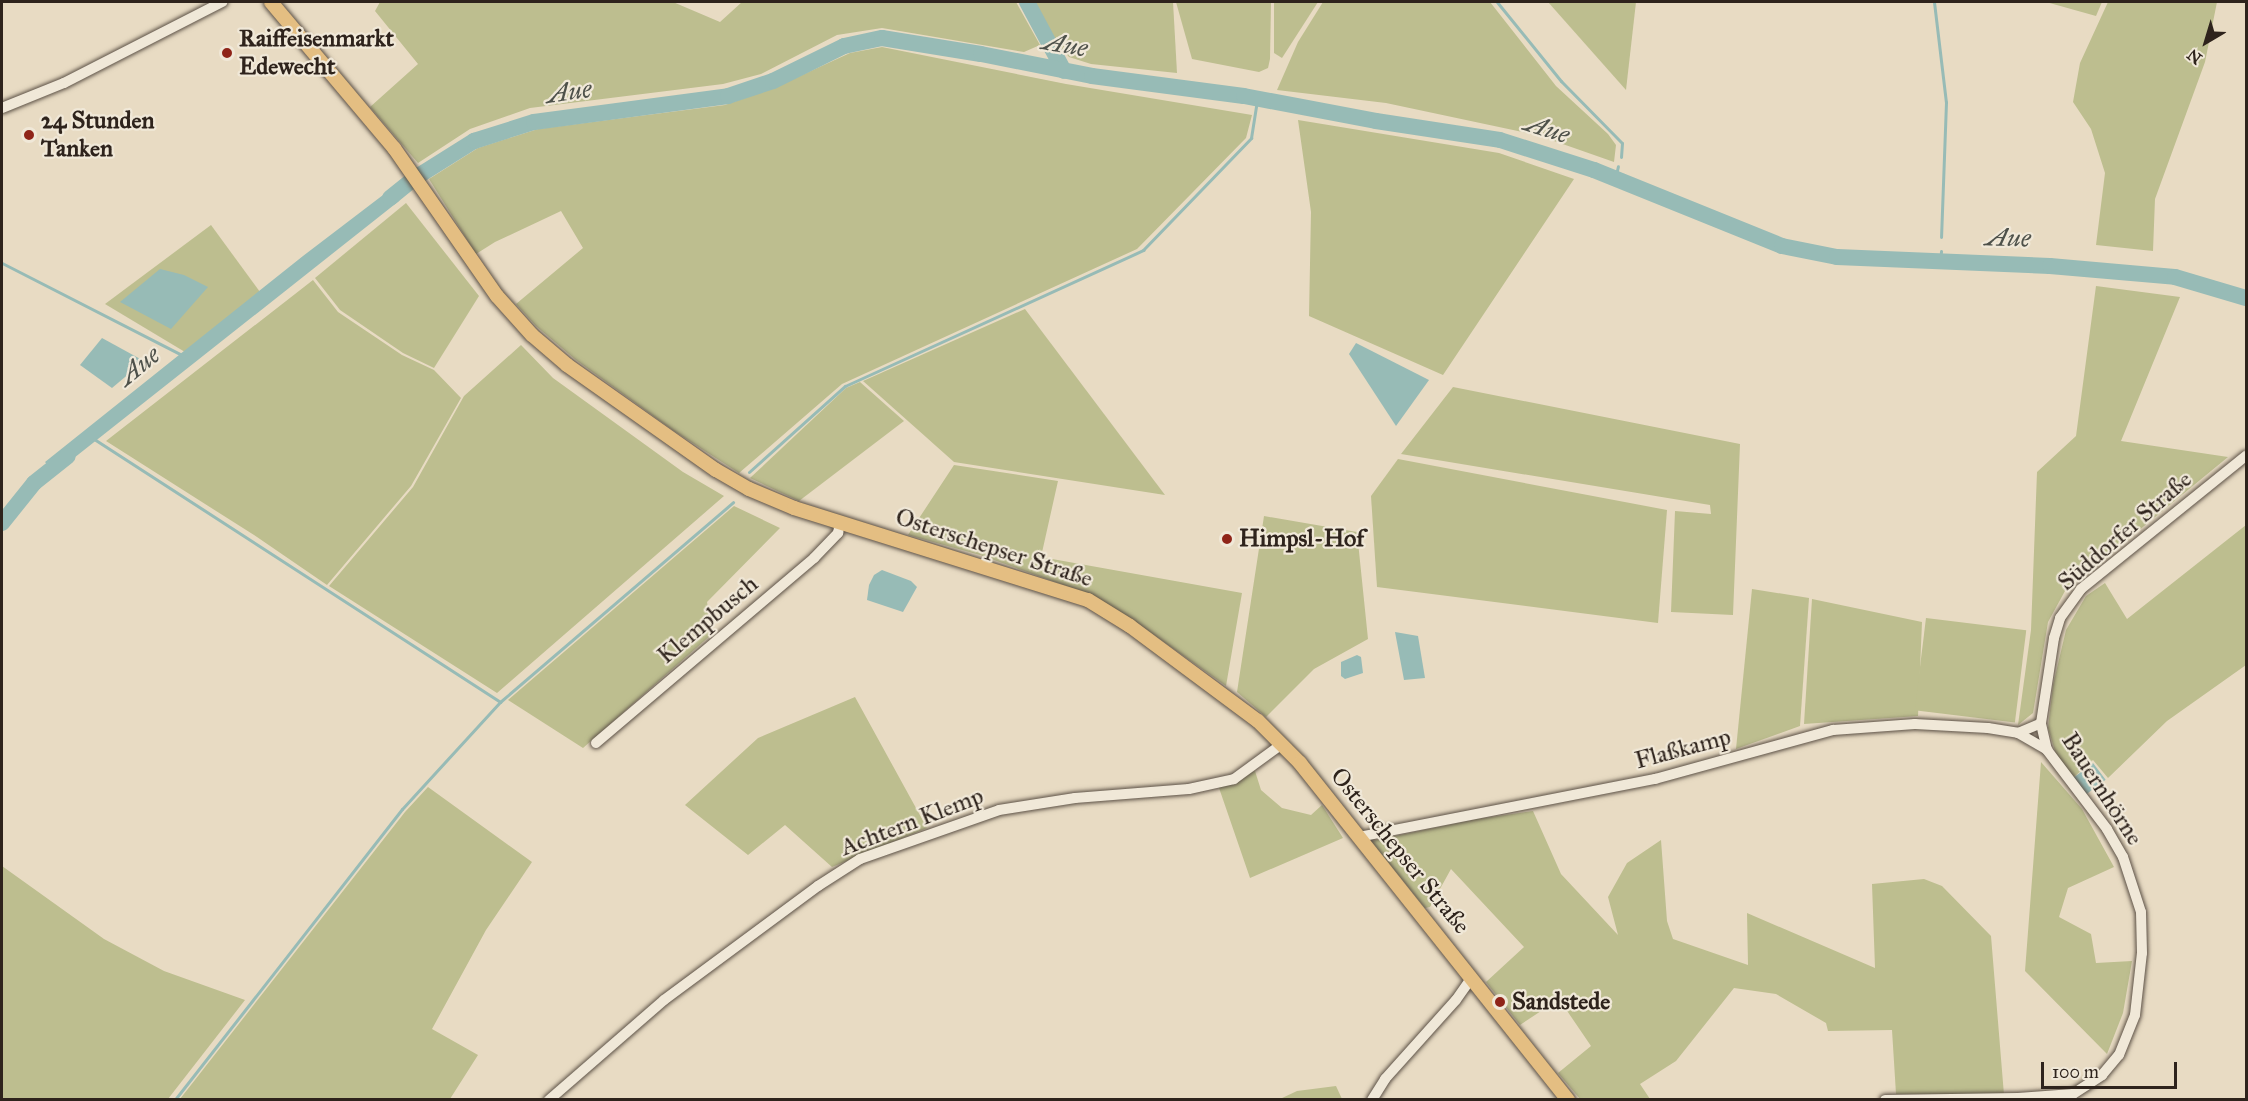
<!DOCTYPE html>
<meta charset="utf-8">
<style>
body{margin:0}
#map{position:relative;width:2248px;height:1101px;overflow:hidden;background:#e8dbc3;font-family:"IM FELL Great Primer",serif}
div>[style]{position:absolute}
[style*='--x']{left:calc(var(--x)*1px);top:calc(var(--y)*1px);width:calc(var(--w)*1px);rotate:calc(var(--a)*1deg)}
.green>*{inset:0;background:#bdbe8f;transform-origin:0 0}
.water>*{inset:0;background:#97bbb6;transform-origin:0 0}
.stream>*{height:3px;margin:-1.5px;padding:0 1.5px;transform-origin:1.5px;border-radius:1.5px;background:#97bbb6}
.river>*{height:16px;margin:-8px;padding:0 8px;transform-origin:8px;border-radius:8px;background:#97bbb6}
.roads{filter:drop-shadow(0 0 2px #5c5146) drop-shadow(0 0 2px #5c5146)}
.minor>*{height:10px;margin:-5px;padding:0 5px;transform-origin:5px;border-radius:5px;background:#f0e8d8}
.major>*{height:14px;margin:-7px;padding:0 7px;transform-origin:7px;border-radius:7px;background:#e4be82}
.dots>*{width:16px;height:16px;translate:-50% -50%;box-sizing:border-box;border:3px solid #f0e8d8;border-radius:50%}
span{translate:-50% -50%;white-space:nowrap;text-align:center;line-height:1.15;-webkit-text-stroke:4.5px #f0e8d8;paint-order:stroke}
.poi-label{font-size:24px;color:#2e231c;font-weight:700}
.left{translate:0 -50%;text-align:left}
.street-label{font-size:24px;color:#2e231c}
.water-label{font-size:26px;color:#4e514a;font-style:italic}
.frame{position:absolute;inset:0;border:3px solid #2e231c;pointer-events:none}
.north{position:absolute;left:2176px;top:12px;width:60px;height:60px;-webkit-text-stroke:4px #f0e8d8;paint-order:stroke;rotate:218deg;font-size:16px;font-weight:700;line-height:24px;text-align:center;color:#2e231c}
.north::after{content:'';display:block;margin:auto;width:21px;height:27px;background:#2e231c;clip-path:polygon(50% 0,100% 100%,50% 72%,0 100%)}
.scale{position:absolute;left:2041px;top:1062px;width:136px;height:27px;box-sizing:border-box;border:3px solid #2e231c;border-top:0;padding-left:8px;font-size:18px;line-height:21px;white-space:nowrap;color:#2e231c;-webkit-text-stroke:4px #f0e8d8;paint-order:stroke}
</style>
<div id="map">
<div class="green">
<i style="clip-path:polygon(380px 2px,673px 2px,720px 22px,742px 2px,1016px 2px,1040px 45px,1024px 52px,882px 28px,837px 35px,761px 74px,723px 84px,530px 108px,470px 129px,418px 163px,370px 107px,418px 64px,375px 11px)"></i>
<i style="clip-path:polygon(1033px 2px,1173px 2px,1177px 73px,1091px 64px,1069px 57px,1053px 38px)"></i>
<i style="clip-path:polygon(1176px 2px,1271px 2px,1270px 59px,1268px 68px,1259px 72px,1192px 59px)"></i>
<i style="clip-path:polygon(1274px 2px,1318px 2px,1282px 58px,1274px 53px)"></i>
<i style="clip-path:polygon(1323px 2px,1490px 2px,1556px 86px,1608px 134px,1616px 145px,1614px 162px,1537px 135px,1386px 103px,1277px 90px,1298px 42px)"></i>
<i style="clip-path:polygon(1548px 2px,1636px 2px,1626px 90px)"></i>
<i style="clip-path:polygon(2046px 2px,2102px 2px,2096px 16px)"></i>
<i style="clip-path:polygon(2108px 2px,2217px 2px,2205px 62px,2155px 199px,2153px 251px,2096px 245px,2105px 173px,2091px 129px,2073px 102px,2080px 63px)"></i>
<i style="clip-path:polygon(882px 47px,1066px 84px,1252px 115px,1246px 138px,1137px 249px,842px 384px,739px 473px,674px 431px,576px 360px,536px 326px,516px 304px,583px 248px,561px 211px,495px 242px,476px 254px,429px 179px,478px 148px,538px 129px,725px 105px,776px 87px,850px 53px)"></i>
<i style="clip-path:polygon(1298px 120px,1499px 153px,1574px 179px,1443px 375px,1309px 316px,1311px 212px)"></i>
<i style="clip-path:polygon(406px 203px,479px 296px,434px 368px,403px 353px,340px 310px,315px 278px)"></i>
<i style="clip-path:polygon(211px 225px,260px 292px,185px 352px,105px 304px)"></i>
<i style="clip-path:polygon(313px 280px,338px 312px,402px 355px,434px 370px,461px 398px,411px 486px,327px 585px,257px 537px,106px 441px)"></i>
<i style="clip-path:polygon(2096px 286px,2180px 297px,2121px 441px,2228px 457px,2065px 591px,2048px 622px,2033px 713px,2018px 725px,2031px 630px,2037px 472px,2076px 436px)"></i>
<i style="clip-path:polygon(1025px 309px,1165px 495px,954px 462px,863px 381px)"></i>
<i style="clip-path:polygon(521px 345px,553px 378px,683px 472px,724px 496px,497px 693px,329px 586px,413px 487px,464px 396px)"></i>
<i style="clip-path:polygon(860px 382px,904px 421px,799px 501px,750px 478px,846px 388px)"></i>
<i style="clip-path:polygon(1453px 387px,1740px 444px,1733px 615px,1671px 612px,1675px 511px,1711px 514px,1710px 505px,1401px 454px)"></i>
<i style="clip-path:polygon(1398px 459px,1667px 510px,1658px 623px,1377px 587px,1371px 496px)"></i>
<i style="clip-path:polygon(954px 465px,1058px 481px,1041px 557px,1242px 593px,1226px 686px,1133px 620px,1075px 589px,980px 555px,908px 535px)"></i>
<i style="clip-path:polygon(734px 506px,780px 528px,707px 602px,712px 634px,583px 748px,508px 700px)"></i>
<i style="clip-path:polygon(1264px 516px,1357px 532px,1368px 639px,1314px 669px,1266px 717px,1237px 692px)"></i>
<i style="clip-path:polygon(2246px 525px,2246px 665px,2167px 721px,2108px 778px,2093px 760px,2073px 778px,2056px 754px,2048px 728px,2053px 685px,2066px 630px,2086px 596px,2105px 583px,2127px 619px)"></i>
<i style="clip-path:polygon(1752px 589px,1809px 598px,1800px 726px,1736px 749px)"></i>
<i style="clip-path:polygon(1812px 599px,1922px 622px,1918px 716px,1804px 724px)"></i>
<i style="left:1926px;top:618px;width:101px;height:93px;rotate:7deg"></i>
<i style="clip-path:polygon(855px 697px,927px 828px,832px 867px,785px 825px,748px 855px,685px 805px,758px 738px)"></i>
<i style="clip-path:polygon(2041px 762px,2082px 809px,2114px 867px,2068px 888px,2059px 917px,2091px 934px,2096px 963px,2132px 961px,2123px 1013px,2107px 1054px,2025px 971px)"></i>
<i style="clip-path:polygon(1255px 771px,1261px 790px,1282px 808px,1311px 815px,1322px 805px,1343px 838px,1250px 878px,1218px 785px)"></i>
<i style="clip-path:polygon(428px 787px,532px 862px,486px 930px,432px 1029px,478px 1055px,450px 1099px,180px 1099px,405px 812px)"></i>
<i style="clip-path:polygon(1533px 811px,1561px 874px,1618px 935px,1608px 897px,1627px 863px,1661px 840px,1667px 921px,1673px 939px,1748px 965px,1747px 913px,1875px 968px,1872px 884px,1924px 879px,1942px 886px,1991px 936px,2004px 1095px,1896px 1094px,1892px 1030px,1828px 1031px,1826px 1023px,1776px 994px,1734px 988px,1676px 1061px,1640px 1084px,1650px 1099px,1580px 1099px,1558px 1073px,1591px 1046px,1559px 999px,1520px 1025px,1486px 982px,1524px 947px,1451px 869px,1430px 907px,1425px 908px,1371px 841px,1477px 819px)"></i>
<i style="clip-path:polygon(2px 866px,104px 939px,164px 971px,245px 1000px,168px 1099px,2px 1099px)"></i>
<i style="clip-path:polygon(1336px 1086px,1342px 1099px,1280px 1099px,1297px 1091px)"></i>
</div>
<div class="water">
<i style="clip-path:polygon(404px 179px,410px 188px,402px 194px,399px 201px,55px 473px,45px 462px,303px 256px)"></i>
<i style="clip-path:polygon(160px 269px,184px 275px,208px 287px,171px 329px,120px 302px)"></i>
<i style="clip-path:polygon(102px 338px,144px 361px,112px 388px,80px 365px)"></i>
<i style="clip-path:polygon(1356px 343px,1429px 380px,1396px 426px,1349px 354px)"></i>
<i style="clip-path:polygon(882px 570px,911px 581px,917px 587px,903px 612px,867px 600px,869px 585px,874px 575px)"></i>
<i style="clip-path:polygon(1395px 632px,1418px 636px,1425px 678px,1404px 680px)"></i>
<i style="clip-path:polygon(1357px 655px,1361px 657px,1363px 673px,1345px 679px,1341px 676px,1341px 662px)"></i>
<i style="left:2093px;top:763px;width:21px;height:25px;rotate:53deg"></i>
</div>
<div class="stream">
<i style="--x:1497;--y:2;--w:102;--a:51"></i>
<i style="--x:1561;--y:81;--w:87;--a:45.5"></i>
<i style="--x:1622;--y:143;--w:14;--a:94"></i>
<i style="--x:1934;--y:2;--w:101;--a:83.2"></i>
<i style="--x:1946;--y:102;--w:135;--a:92.1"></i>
<i style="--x:1615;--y:179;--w:13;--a:-77"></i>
<i style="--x:1940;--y:261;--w:10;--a:-84"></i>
<i style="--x:2;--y:263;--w:204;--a:27.1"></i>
<i style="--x:94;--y:439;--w:484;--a:32.9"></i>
<i style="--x:500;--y:702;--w:145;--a:132.5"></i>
<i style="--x:402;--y:809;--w:369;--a:128"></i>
<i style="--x:749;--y:472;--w:129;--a:-41.9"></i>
<i style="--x:845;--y:386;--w:328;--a:-24.5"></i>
<i style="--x:1143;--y:250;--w:156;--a:-46"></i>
<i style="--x:1251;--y:138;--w:39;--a:-81"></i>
<i style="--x:500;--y:702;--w:307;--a:-40.6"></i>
</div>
<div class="river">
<i style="--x:1027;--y:2;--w:78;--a:61.8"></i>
<i style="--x:390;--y:198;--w:32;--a:-39"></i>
<i style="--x:415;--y:178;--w:70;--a:-32.1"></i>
<i style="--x:474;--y:141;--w:63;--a:-17.6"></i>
<i style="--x:534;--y:122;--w:196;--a:-7.6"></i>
<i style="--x:728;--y:96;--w:47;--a:-18.4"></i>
<i style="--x:773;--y:81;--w:79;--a:-26.2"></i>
<i style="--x:844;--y:46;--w:39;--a:-12"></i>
<i style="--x:882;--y:38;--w:100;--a:9.2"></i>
<i style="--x:981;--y:54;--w:113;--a:11.2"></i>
<i style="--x:1092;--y:76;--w:153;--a:7.5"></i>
<i style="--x:1244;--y:96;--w:134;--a:10.7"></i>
<i style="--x:1376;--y:121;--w:125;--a:8.7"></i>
<i style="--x:1500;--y:140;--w:99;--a:17.7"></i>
<i style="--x:1594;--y:170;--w:203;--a:22"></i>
<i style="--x:1782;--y:246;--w:56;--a:11.3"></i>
<i style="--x:1837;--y:257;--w:213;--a:2.4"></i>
<i style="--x:2050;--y:266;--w:125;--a:5"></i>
<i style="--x:2175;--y:277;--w:74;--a:16.5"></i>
<i style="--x:2;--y:523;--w:51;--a:-51.3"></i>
<i style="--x:34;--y:483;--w:43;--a:-38.5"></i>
</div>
<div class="roads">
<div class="minor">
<i style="--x:2;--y:108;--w:67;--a:-22"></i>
<i style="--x:64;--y:83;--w:178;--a:-27.1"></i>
<i style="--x:2018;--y:733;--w:34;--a:30"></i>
<i style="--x:596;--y:743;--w:286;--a:-40.3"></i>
<i style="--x:814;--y:558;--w:35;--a:-46"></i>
<i style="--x:838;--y:533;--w:10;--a:-79"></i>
<i style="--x:1359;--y:837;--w:302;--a:-11.1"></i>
<i style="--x:1655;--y:779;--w:185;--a:-15.4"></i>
<i style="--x:1833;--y:730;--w:82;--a:-4.2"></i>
<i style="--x:1915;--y:724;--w:73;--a:3.1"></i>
<i style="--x:1988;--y:728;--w:30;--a:9"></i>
<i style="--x:2018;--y:733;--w:25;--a:-23"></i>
<i style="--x:549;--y:1100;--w:152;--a:-41"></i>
<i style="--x:664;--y:1000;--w:192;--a:-36.5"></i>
<i style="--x:818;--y:886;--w:50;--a:-32.7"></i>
<i style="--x:860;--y:859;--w:147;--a:-19.4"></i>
<i style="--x:999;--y:810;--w:77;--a:-9"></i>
<i style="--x:1075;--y:798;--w:114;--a:-4.5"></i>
<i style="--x:1189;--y:789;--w:46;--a:-12.5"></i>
<i style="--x:1234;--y:779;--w:59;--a:-36.1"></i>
<i style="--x:1372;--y:1100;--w:25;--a:-58"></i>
<i style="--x:1385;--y:1079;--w:106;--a:-48.1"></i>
<i style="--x:1456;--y:1000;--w:28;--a:-55"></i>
<i style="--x:1885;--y:1100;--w:133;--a:-0.9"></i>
<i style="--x:2018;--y:1098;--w:55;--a:-4.2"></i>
<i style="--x:2073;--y:1094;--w:35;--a:-33"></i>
<i style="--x:2102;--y:1075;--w:26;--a:-50"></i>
<i style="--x:2119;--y:1055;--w:43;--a:-68.2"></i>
<i style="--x:2135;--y:1015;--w:62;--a:-83.6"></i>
<i style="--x:2142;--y:953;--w:41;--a:-91.4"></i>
<i style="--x:2141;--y:912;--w:58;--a:-108.1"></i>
<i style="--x:2123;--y:857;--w:32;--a:-120"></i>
<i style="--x:2107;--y:829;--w:99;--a:-127.2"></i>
<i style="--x:2047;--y:750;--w:28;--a:-103"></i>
<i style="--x:2041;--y:723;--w:86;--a:-81.3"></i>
<i style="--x:2054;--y:638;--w:21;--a:-73"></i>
<i style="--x:2060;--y:618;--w:36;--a:-54"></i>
<i style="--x:2081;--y:589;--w:212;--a:-38.9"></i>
</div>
<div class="major">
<i style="--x:271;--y:2;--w:191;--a:49.9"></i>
<i style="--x:394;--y:148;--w:180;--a:55.2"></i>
<i style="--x:497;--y:296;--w:52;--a:48.1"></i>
<i style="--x:532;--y:335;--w:46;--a:40.6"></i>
<i style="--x:567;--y:365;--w:182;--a:35.2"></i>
<i style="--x:716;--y:470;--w:38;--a:30"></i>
<i style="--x:749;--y:489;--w:49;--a:22.9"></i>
<i style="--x:794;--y:508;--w:308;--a:17.4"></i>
<i style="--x:1088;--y:600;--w:49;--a:31.8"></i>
<i style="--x:1130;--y:626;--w:159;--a:36.6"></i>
<i style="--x:1258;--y:721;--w:59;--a:45"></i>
<i style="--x:1300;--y:763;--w:431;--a:51.5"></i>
</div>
</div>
<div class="dots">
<i style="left:227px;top:53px;background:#8f2418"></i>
<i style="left:29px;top:135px;background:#8f2418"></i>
<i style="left:1227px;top:539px;background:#8f2418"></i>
<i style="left:1500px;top:1002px;background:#8f2418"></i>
</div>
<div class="poi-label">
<span class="left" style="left:239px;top:53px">Raiffeisenmarkt<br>Edewecht</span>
<span class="left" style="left:41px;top:135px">24 Stunden<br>Tanken</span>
<span class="left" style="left:1239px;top:539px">Himpsl-Hof</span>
<span class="left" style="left:1512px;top:1002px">Sandstede</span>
</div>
<div class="street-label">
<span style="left:2125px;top:531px;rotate:-41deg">Süddorfer Straße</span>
<span style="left:994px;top:548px;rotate:18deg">Osterschepser Straße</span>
<span style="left:708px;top:620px;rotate:-40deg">Klempbusch</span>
<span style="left:1683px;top:749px;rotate:-15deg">Flaßkamp</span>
<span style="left:2102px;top:789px;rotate:57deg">Bauernhörne</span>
<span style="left:912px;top:822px;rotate:-21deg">Achtern Klemp</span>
<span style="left:1400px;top:851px;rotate:51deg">Osterschepser Straße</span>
</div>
<div class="water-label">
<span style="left:1065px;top:45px;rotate:10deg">Aue</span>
<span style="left:569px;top:92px;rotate:-8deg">Aue</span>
<span style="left:1547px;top:129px;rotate:18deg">Aue</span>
<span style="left:2008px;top:238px;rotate:2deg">Aue</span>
<span style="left:139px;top:366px;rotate:-39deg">Aue</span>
</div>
<div class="frame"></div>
<div class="north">N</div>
<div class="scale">100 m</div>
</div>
